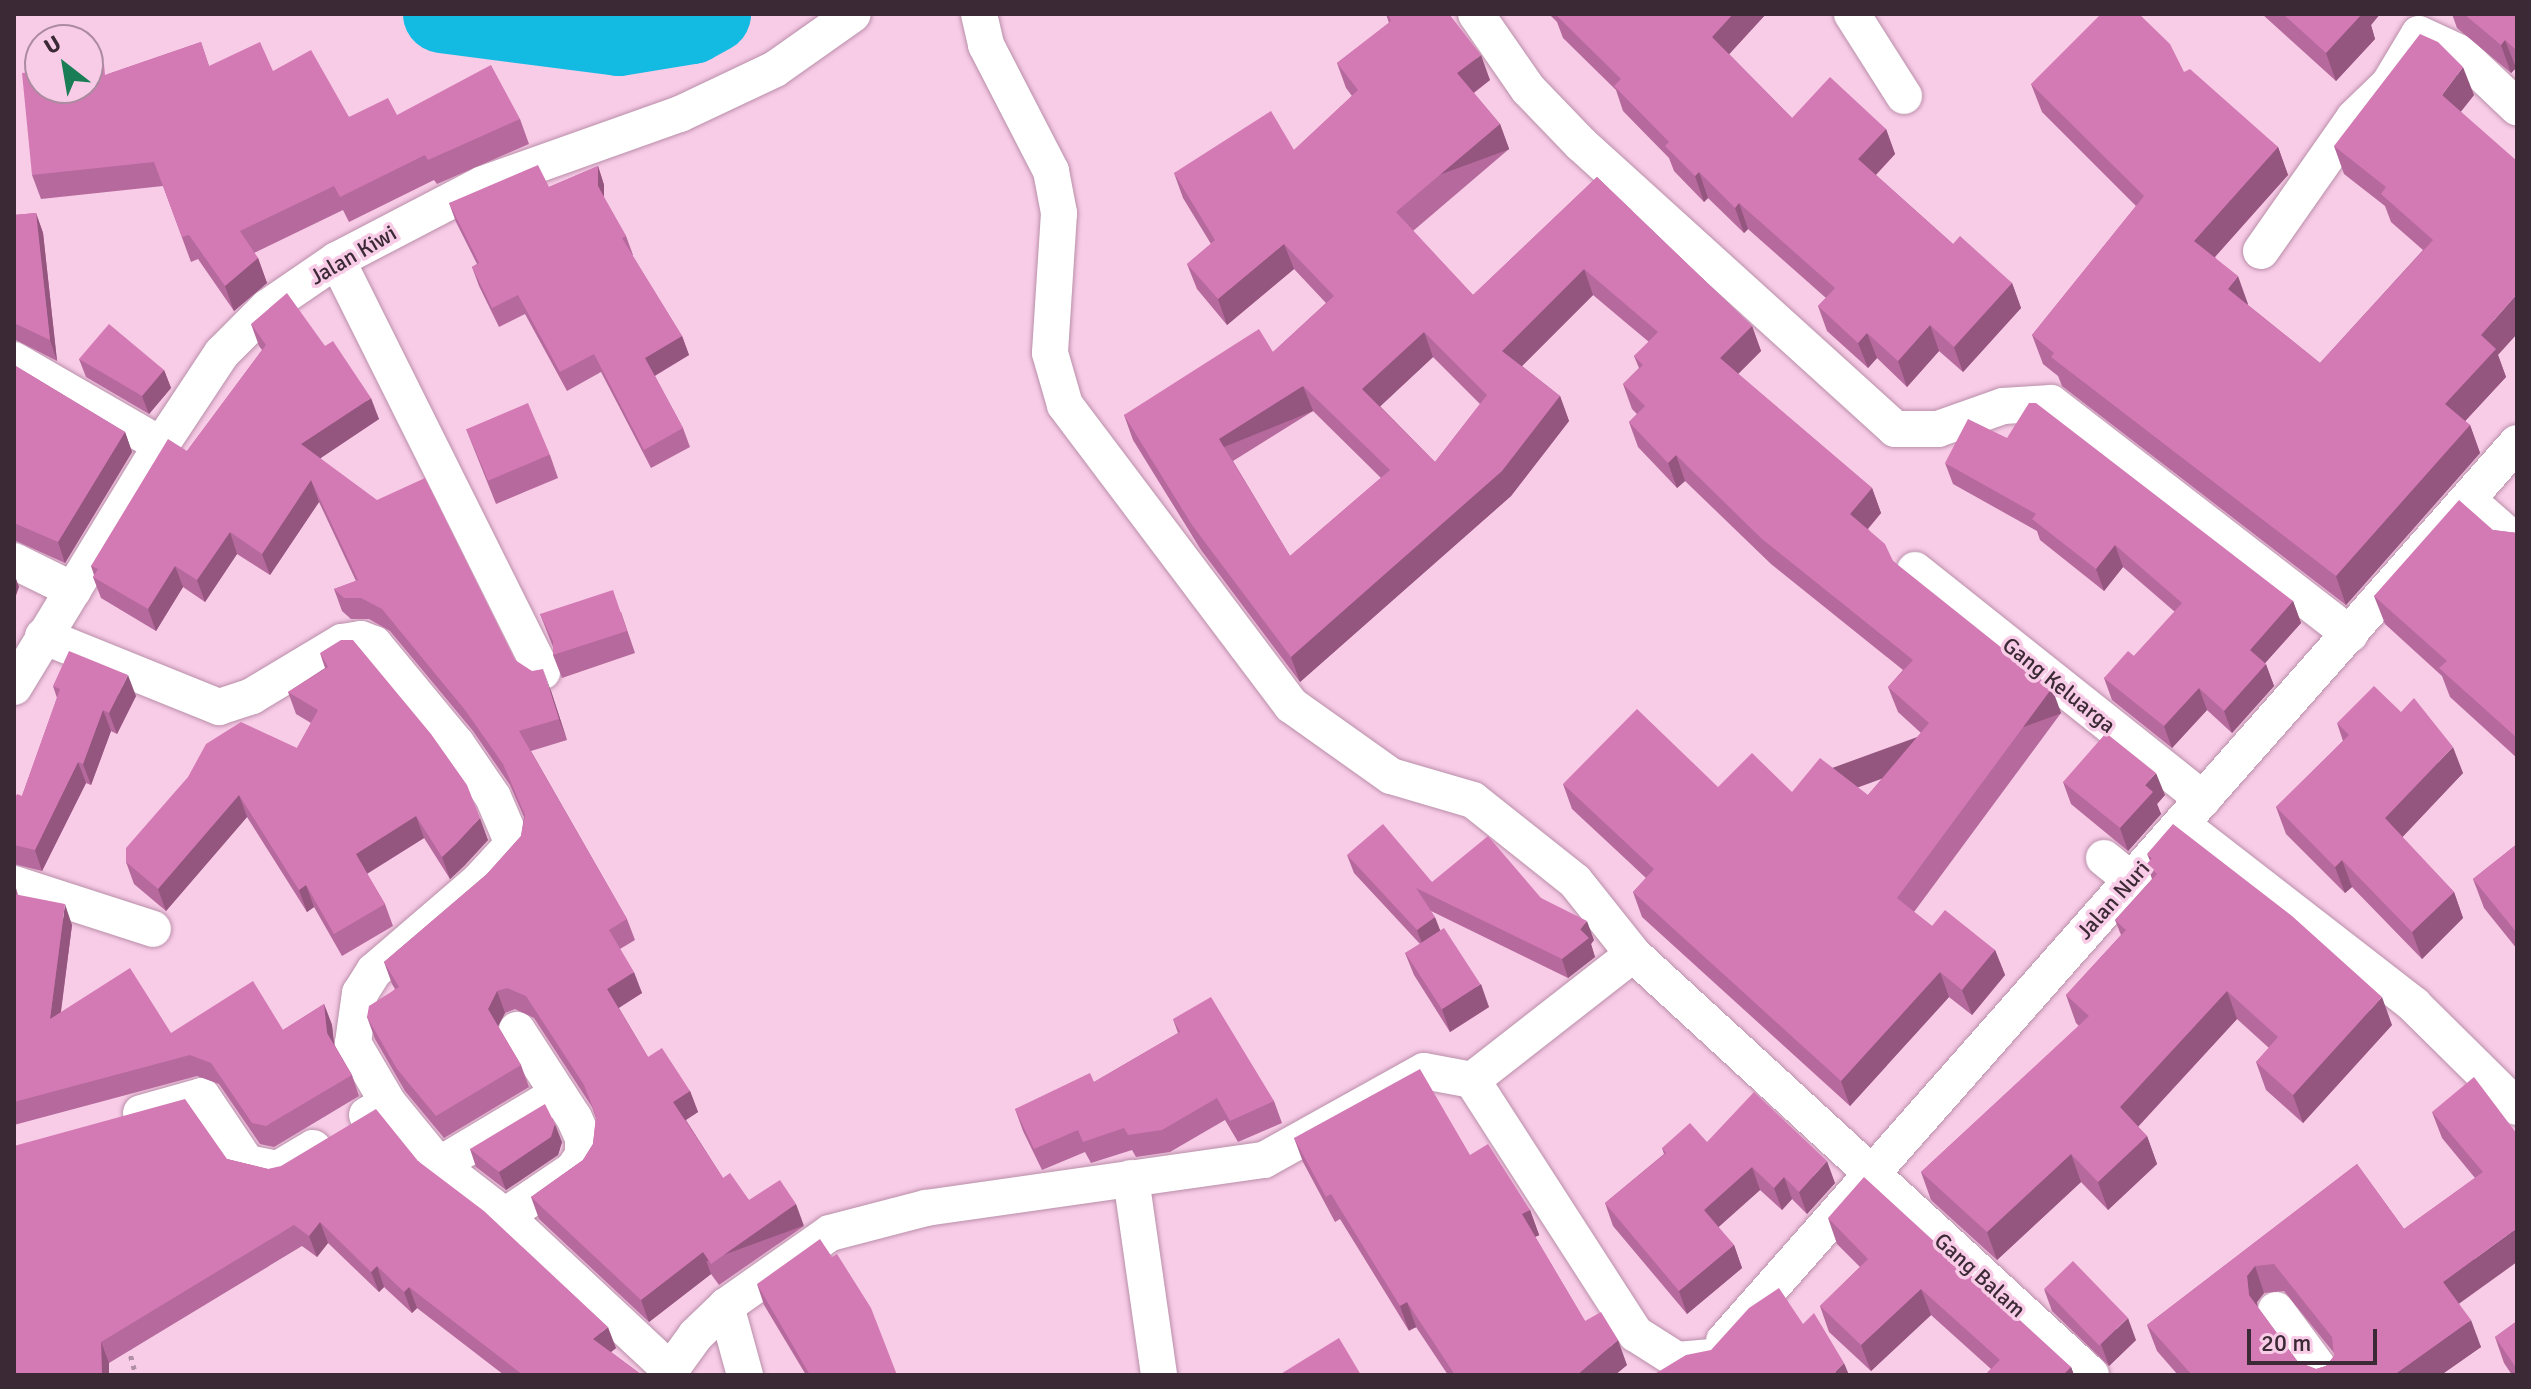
<!DOCTYPE html>
<style>
body{margin:0}
#map{position:relative;width:2531px;height:1389px;overflow:hidden;background:#f8cbe7;font-family:Signika,sans-serif}
div>[style]{position:absolute}
[style*='--x']{left:calc(var(--x)*1px);top:calc(var(--y)*1px);width:calc(var(--w)*1px);rotate:calc(var(--a)*1deg)}
.river>*{height:78px;margin:-39px;padding:0 39px;transform-origin:39px;border-radius:39px;background:#13bae2}
.path>*{height:5px;margin-top:-2.5px;transform-origin:0;background:repeating-linear-gradient(90deg,#b18fa4 0 4px,transparent 0 10px)}
.roads{filter:drop-shadow(0 0 2px #b98fa9) drop-shadow(0 0 2px #b98fa9)}
.street>*{height:36px;margin:-18px;padding:0 18px;transform-origin:18px;border-radius:18px;background:#fff}
.wall>*{inset:0;background:#b5699c}
.shaded-wall>*{inset:0;background:#94557f;transform-origin:0 0}
.building>*{inset:0;background:#d37ab5;transform-origin:0 0}
span{translate:-50% -50%;white-space:nowrap;text-align:center;line-height:1.15;-webkit-text-stroke:7px #f8cbe7;paint-order:stroke}
.street-label{font-size:22px;color:#3b2a35}
.frame{position:absolute;inset:0;border:16px solid #3b2a35;pointer-events:none}
.north{position:absolute;left:24px;top:24px;width:80px;height:80px;box-sizing:border-box;background:#f8cbe7;border:2px solid #ac8ba0;border-radius:50%;rotate:329deg;font-size:22px;font-weight:700;line-height:32px;text-align:center;color:#3b2a35}
.north::after{content:'';display:block;margin:auto;width:28px;height:36px;background:#1a7d56;clip-path:polygon(50% 0,100% 100%,50% 72%,0 100%)}
.scale{position:absolute;left:2247px;top:1329px;width:130px;height:36px;box-sizing:border-box;border:4px solid #3b2a35;border-top:0;padding-left:10px;font-size:24px;line-height:28px;white-space:nowrap;color:#3b2a35;-webkit-text-stroke:6px #f8cbe7;paint-order:stroke}
</style>
<div id="map">
<div class="river">
<i style="--x:442;--y:14;--w:178;--a:7.4"></i>
<i style="--x:619;--y:37;--w:74;--a:-9.3"></i>
<i style="--x:692;--y:25;--w:23;--a:-29"></i>
</div>
<div class="path">
<i style="--x:128;--y:1346;--w:30;--a:75"></i>
</div>
<div class="roads">
<div class="street">
<i style="--x:979;--y:14;--w:32;--a:77"></i>
<i style="--x:986;--y:45;--w:142;--a:62.7"></i>
<i style="--x:1051;--y:171;--w:43;--a:79.2"></i>
<i style="--x:1059;--y:213;--w:140;--a:93.7"></i>
<i style="--x:1050;--y:353;--w:54;--a:73.9"></i>
<i style="--x:1065;--y:405;--w:376;--a:53"></i>
<i style="--x:1291;--y:705;--w:123;--a:35.4"></i>
<i style="--x:1391;--y:776;--w:85;--a:16.3"></i>
<i style="--x:1473;--y:800;--w:130;--a:38.5"></i>
<i style="--x:1575;--y:881;--w:93;--a:51.5"></i>
<i style="--x:1633;--y:954;--w:622;--a:42.59"></i>
<i style="--x:1476;--y:14;--w:91;--a:55.3"></i>
<i style="--x:1528;--y:89;--w:76;--a:46.1"></i>
<i style="--x:1581;--y:144;--w:424;--a:42.2"></i>
<i style="--x:1895;--y:429;--w:43;--a:0"></i>
<i style="--x:1938;--y:429;--w:69;--a:-19.5"></i>
<i style="--x:2003;--y:406;--w:48;--a:-3.6"></i>
<i style="--x:2051;--y:403;--w:378;--a:37.7"></i>
<i style="--x:1852;--y:14;--w:97;--a:57.6"></i>
<i style="--x:2261;--y:251;--w:162;--a:-55"></i>
<i style="--x:2354;--y:118;--w:49;--a:-44.2"></i>
<i style="--x:2389;--y:84;--w:58;--a:-59"></i>
<i style="--x:2419;--y:34;--w:45;--a:24.9"></i>
<i style="--x:2460;--y:53;--w:79;--a:43.5"></i>
<i style="--x:337;--y:260;--w:460;--a:63.5"></i>
<i style="--x:14;--y:360;--w:170;--a:30"></i>
<i style="--x:2468;--y:500;--w:65;--a:41.3"></i>
<i style="--x:14;--y:561;--w:66;--a:26.2"></i>
<i style="--x:1915;--y:570;--w:368;--a:38.5"></i>
<i style="--x:43;--y:636;--w:190;--a:22"></i>
<i style="--x:219;--y:707;--w:35;--a:-18"></i>
<i style="--x:252;--y:696;--w:105;--a:-31"></i>
<i style="--x:342;--y:642;--w:19;--a:-9"></i>
<i style="--x:361;--y:639;--w:14;--a:21"></i>
<i style="--x:374;--y:644;--w:129;--a:50.4"></i>
<i style="--x:456;--y:743;--w:65;--a:55.6"></i>
<i style="--x:493;--y:797;--w:51;--a:66.9"></i>
<i style="--x:513;--y:844;--w:50;--a:132.6"></i>
<i style="--x:479;--y:881;--w:138;--a:139.4"></i>
<i style="--x:374;--y:971;--w:26;--a:122"></i>
<i style="--x:360;--y:993;--w:50;--a:98"></i>
<i style="--x:353;--y:1043;--w:69;--a:59.7"></i>
<i style="--x:14;--y:687;--w:283;--a:-58.7"></i>
<i style="--x:161;--y:445;--w:110;--a:-56.5"></i>
<i style="--x:222;--y:353;--w:65;--a:-45"></i>
<i style="--x:268;--y:307;--w:83;--a:-34.3"></i>
<i style="--x:337;--y:260;--w:165;--a:-27.5"></i>
<i style="--x:483;--y:184;--w:209;--a:-19.6"></i>
<i style="--x:680;--y:114;--w:105;--a:-25.3"></i>
<i style="--x:775;--y:69;--w:95;--a:-35.2"></i>
<i style="--x:2181;--y:824;--w:295;--a:37.8"></i>
<i style="--x:2414;--y:1005;--w:145;--a:44.7"></i>
<i style="--x:2104;--y:858;--w:33;--a:39"></i>
<i style="--x:14;--y:884;--w:146;--a:17.9"></i>
<i style="--x:1472;--y:1080;--w:204;--a:-38"></i>
<i style="--x:141;--y:1113;--w:63;--a:-15.6"></i>
<i style="--x:202;--y:1096;--w:81;--a:56.1"></i>
<i style="--x:247;--y:1163;--w:32;--a:11"></i>
<i style="--x:278;--y:1169;--w:41;--a:-31"></i>
<i style="--x:367;--y:1115;--w:24;--a:-30"></i>
<i style="--x:388;--y:1103;--w:80;--a:50.6"></i>
<i style="--x:439;--y:1165;--w:83;--a:37.7"></i>
<i style="--x:505;--y:1216;--w:226;--a:43"></i>
<i style="--x:439;--y:1165;--w:136;--a:-30.9"></i>
<i style="--x:1131;--y:1178;--w:199;--a:81.9"></i>
<i style="--x:505;--y:1216;--w:82;--a:-34.1"></i>
<i style="--x:573;--y:1170;--w:18;--a:-56"></i>
<i style="--x:583;--y:1155;--w:17;--a:-90"></i>
<i style="--x:583;--y:1138;--w:22;--a:-114"></i>
<i style="--x:574;--y:1118;--w:105;--a:-122.9"></i>
<i style="--x:726;--y:1306;--w:72;--a:74.6"></i>
<i style="--x:2276;--y:1310;--w:81;--a:53.6"></i>
<i style="--x:1724;--y:1341;--w:1198;--a:-48.55"></i>
<i style="--x:667;--y:1375;--w:49;--a:-54.1"></i>
<i style="--x:696;--y:1335;--w:42;--a:-44"></i>
<i style="--x:726;--y:1306;--w:127;--a:-35.1"></i>
<i style="--x:830;--y:1233;--w:99;--a:-14.6"></i>
<i style="--x:926;--y:1208;--w:341;--a:-8.1"></i>
<i style="--x:1264;--y:1160;--w:183;--a:-29.1"></i>
<i style="--x:1424;--y:1071;--w:49;--a:10.6"></i>
<i style="--x:1472;--y:1080;--w:302;--a:57.2"></i>
<i style="--x:1636;--y:1334;--w:49;--a:32.4"></i>
<i style="--x:1677;--y:1360;--w:32;--a:-5"></i>
</div>
</div>
<div class="wall">
<i style="clip-path:polygon(evenodd,1386px 14px,1449px 14px,1490px 80px,1474px 93px,1500px 124px,1509px 149px,1413px 231px,1473px 295px,1597px 177px,1752px 326px,1761px 351px,1738px 374px,1872px 488px,1881px 513px,1868px 529px,1893px 561px,2061px 713px,1914px 912px,1932px 926px,1995px 950px,2005px 975px,1972px 1015px,1949px 997px,1850px 1106px,1642px 917px,1633px 892px,1646px 878px,1572px 809px,1563px 784px,1718px 787px,1792px 792px,1868px 795px,1921px 733px,1898px 712px,1888px 687px,1903px 670px,1771px 564px,1685px 481px,1677px 488px,1638px 447px,1629px 422px,1637px 414px,1632px 409px,1623px 384px,1639px 368px,1634px 356px,1649px 342px,1593px 295px,1522px 366px,1560px 396px,1569px 421px,1511px 496px,1300px 682px,1201px 550px,1133px 440px,1124px 415px,1273px 352px,1326px 303px,1294px 269px,1227px 325px,1197px 289px,1187px 264px,1211px 244px,1183px 198px,1174px 173px,1294px 150px,1352px 96px,1346px 88px,1337px 63px,1389px 23px,1386px 14px,1433px 357px,1480px 404px,1435px 462px,1380px 406px,1433px 357px,1386px 14px,1313px 411px,1381px 478px,1290px 556px,1233px 461px,1313px 411px)"></i>
<i style="clip-path:polygon(1549px 14px,1766px 14px,1729px 54px,1792px 118px,1886px 129px,1895px 154px,1876px 175px,1953px 244px,2012px 283px,2021px 308px,1963px 372px,1939px 351px,1907px 387px,1877px 358px,1868px 368px,1827px 331px,1818px 306px,1826px 298px,1748px 229px,1744px 233px,1708px 198px,1704px 202px,1674px 171px,1669px 158px,1623px 111px,1616px 90px,1563px 38px,1557px 22px)"></i>
<i style="clip-path:polygon(2262px 14px,2380px 14px,2371px 25px,2375px 39px,2336px 81px)"></i>
<i style="clip-path:polygon(2452px 14px,2517px 14px,2517px 69px,2516px 68px,2511px 73px,2457px 28px)"></i>
<i style="clip-path:polygon(201px 42px,209px 66px,273px 71px,349px 117px,397px 115px,520px 119px,529px 144px,437px 184px,434px 180px,349px 222px,343px 210px,254px 253px,258px 258px,267px 283px,234px 311px,198px 259px,191px 262px,163px 186px,41px 199px,32px 175px,108px 74px)"></i>
<i style="clip-path:polygon(2184px 72px,2278px 147px,2288px 175px,2215px 257px,2248px 305px,2320px 363px,2423px 250px,2391px 222px,2385px 206px,2344px 174px,2334px 146px,2474px 95px,2461px 111px,2498px 355px,2506px 377px,2465px 421px,2470px 425px,2480px 453px,2346px 605px,2062px 386px,2058px 376px,2043px 364px,2032px 335px,2136px 206px,2042px 112px,2031px 84px)"></i>
<i style="clip-path:polygon(598px 166px,604px 185px,604px 198px,626px 236px,633px 255px,632px 255px,682px 336px,689px 355px,655px 376px,683px 428px,690px 447px,651px 468px,601px 372px,567px 391px,525px 314px,499px 327px,479px 286px,472px 267px,477px 264px,456px 222px,449px 203px,549px 187px)"></i>
<i style="clip-path:polygon(36px 213px,43px 233px,57px 361px,14px 339px,14px 215px)"></i>
<i style="clip-path:polygon(251px 324px,325px 346px,379px 419px,320px 458px,515px 660px,551px 691px,567px 740px,531px 751px,627px 919px,635px 940px,620px 949px,642px 993px,619px 1008px,648px 1057px,690px 1091px,698px 1112px,686px 1120px,723px 1178px,749px 1200px,804px 1226px,719px 1285px,711px 1274px,649px 1322px,539px 1219px,531px 1197px,583px 1160px,593px 1144px,596px 1118px,592px 1107px,534px 1018px,515px 1009px,505px 1013px,498px 1026px,521px 1065px,529px 1087px,444px 1138px,405px 1091px,375px 1039px,367px 1017px,395px 989px,392px 984px,384px 962px,487px 874px,521px 836px,524px 817px,510px 785px,473px 731px,390px 631px,369px 619px,351px 619px,342px 611px,334px 589px,356px 581px,319px 502px,270px 575px,237px 554px,205px 602px,183px 587px,156px 631px,101px 598px,93px 577px,94px 575px,91px 566px,187px 451px,262px 350px,259px 346px)"></i>
<i style="clip-path:polygon(79px 359px,164px 370px,171px 388px,149px 414px,86px 377px)"></i>
<i style="clip-path:polygon(14px 365px,125px 432px,132px 452px,65px 563px,14px 540px)"></i>
<i style="clip-path:polygon(466px 429px,550px 455px,558px 478px,496px 504px)"></i>
<i style="clip-path:polygon(1945px 463px,2293px 601px,2301px 623px,2265px 663px,2274px 686px,2232px 733px,2207px 710px,2172px 748px,2112px 700px,2104px 678px,2134px 656px,2175px 612px,2123px 567px,2104px 591px,2040px 540px,2037px 531px,1953px 484px)"></i>
<i style="clip-path:polygon(2493px 530px,2517px 533px,2517px 758px,2450px 697px,2442px 676px,2385px 624px,2374px 596px)"></i>
<i style="clip-path:polygon(621px 612px,635px 653px,562px 678px,553px 655px,553px 647px,540px 614px)"></i>
<i style="clip-path:polygon(320px 653px,488px 840px,464px 866px,450px 879px,424px 838px,367px 874px,385px 904px,393px 926px,342px 956px,314px 907px,307px 912px,247px 817px,166px 911px,134px 884px,126px 862px,297px 748px,311px 723px,296px 714px,288px 692px,325px 668px)"></i>
<i style="clip-path:polygon(53px 686px,136px 696px,117px 734px,111px 731px,91px 785px,86px 783px,42px 871px,14px 864px,14px 800px,22px 796px,57px 698px)"></i>
<i style="clip-path:polygon(2337px 723px,2463px 773px,2402px 837px,2454px 892px,2463px 918px,2422px 959px,2352px 887px,2345px 893px,2286px 834px,2276px 807px,2343px 741px)"></i>
<i style="clip-path:polygon(2063px 782px,2165px 795px,2157px 804px,2161px 814px,2128px 851px,2071px 804px)"></i>
<i style="clip-path:polygon(2517px 844px,2517px 949px,2484px 908px,2473px 879px)"></i>
<i style="clip-path:polygon(2147px 854px,2392px 1025px,2303px 1123px,2266px 1090px,2256px 1062px,2269px 1048px,2237px 1019px,2138px 1127px,2147px 1136px,2157px 1164px,2108px 1210px,2081px 1182px,1997px 1260px,1931px 1200px,1921px 1172px,2079px 1026px,2076px 1023px,2066px 995px,2121px 935px,2115px 920px,2152px 879px,2147px 864px,2150px 861px)"></i>
<i style="clip-path:polygon(1347px 855px,1432px 882px,1541px 898px,1594px 940px,1591px 944px,1595px 957px,1568px 978px,1431px 911px,1440px 931px,1489px 1007px,1450px 1032px,1414px 975px,1405px 953px,1420px 944px,1354px 873px)"></i>
<i style="clip-path:polygon(14px 887px,16px 888px,18px 895px,72px 925px,61px 1012px,171px 1033px,283px 1030px,324px 1004px,332px 1025px,334px 1044px,352px 1075px,359px 1096px,274px 1147px,260px 1144px,219px 1084px,197px 1076px,14px 1125px)"></i>
<i style="clip-path:polygon(1173px 1019px,1274px 1101px,1282px 1123px,1238px 1142px,1225px 1120px,1170px 1152px,1136px 1157px,1132px 1150px,1091px 1163px,1085px 1152px,1042px 1170px,1023px 1131px,1015px 1109px,1094px 1082px,1178px 1033px)"></i>
<i style="clip-path:polygon(evenodd,2432px 1112px,2517px 1134px,2459px 1304px,2481px 1347px,2441px 1375px,2178px 1375px,2157px 1351px,2147px 1325px,2357px 1164px,2404px 1229px,2475px 1178px,2442px 1138px,2432px 1112px,2284px 1291px,2334px 1353px,2334px 1356px,2326px 1366px,2316px 1369px,2298px 1362px,2257px 1306px,2257px 1302px,2264px 1293px,2284px 1291px)"></i>
<i style="clip-path:polygon(1294px 1138px,1470px 1155px,1530px 1210px,1539px 1235px,1535px 1237px,1585px 1321px,1627px 1365px,1615px 1375px,1448px 1375px,1416px 1327px,1409px 1331px,1340px 1219px,1335px 1222px,1303px 1162px)"></i>
<i style="clip-path:polygon(562px 1142px,558px 1155px,506px 1190px,476px 1167px,470px 1149px)"></i>
<i style="clip-path:polygon(1707px 1142px,1835px 1183px,1807px 1214px,1792px 1199px,1782px 1210px,1760px 1190px,1718px 1227px,1734px 1245px,1742px 1268px,1687px 1314px,1613px 1226px,1605px 1203px,1664px 1154px,1662px 1148px)"></i>
<i style="clip-path:polygon(227px 1159px,268px 1169px,418px 1161px,616px 1348px,611px 1352px,642px 1375px,504px 1375px,417px 1308px,412px 1313px,384px 1287px,379px 1292px,328px 1243px,317px 1257px,302px 1246px,109px 1363px,109px 1375px,14px 1375px)"></i>
<i style="clip-path:polygon(1828px 1218px,2071px 1367px,2074px 1375px,1985px 1375px,1991px 1369px,1931px 1315px,1871px 1371px,1829px 1332px,1820px 1306px,1860px 1267px,1837px 1244px)"></i>
<i style="clip-path:polygon(757px 1284px,897px 1375px,806px 1375px,764px 1305px)"></i>
<i style="clip-path:polygon(2044px 1289px,2136px 1340px,2109px 1366px,2052px 1311px)"></i>
<i style="clip-path:polygon(2517px 1321px,2517px 1375px,2512px 1375px,2504px 1363px,2495px 1337px)"></i>
</div>
<div class="shaded-wall">
<i style="clip-path:polygon(1733px 14px,1766px 14px,1722px 62px,1712px 37px)"></i>
<i style="clip-path:polygon(2360px 14px,2380px 14px,2371px 25px,2375px 39px,2336px 81px,2326px 53px)"></i>
<i style="clip-path:polygon(2505px 40px,2516px 68px,2511px 73px,2501px 45px)"></i>
<i style="clip-path:polygon(1481px 55px,1490px 80px,1466px 98px,1457px 73px)"></i>
<i style="clip-path:polygon(2463px 67px,2474px 95px,2452px 123px,2442px 95px)"></i>
<i style="left:1500px;top:124px;width:27px;height:136px;rotate:70deg"></i>
<i style="clip-path:polygon(1886px 129px,1895px 154px,1867px 184px,1858px 159px)"></i>
<i style="clip-path:polygon(2278px 147px,2288px 175px,2204px 269px,2194px 241px)"></i>
<i style="clip-path:polygon(598px 166px,604px 185px,604px 205px,598px 186px)"></i>
<i style="clip-path:polygon(1699px 172px,1708px 198px,1704px 202px,1695px 176px)"></i>
<i style="clip-path:polygon(1739px 203px,1748px 229px,1744px 233px,1735px 208px)"></i>
<i style="clip-path:polygon(36px 213px,43px 233px,57px 361px,50px 340px)"></i>
<i style="clip-path:polygon(1284px 244px,1294px 269px,1227px 325px,1218px 299px)"></i>
<i style="clip-path:polygon(258px 258px,267px 283px,234px 311px,225px 286px)"></i>
<i style="clip-path:polygon(1584px 269px,1593px 295px,1511px 377px,1502px 351px)"></i>
<i style="clip-path:polygon(2238px 276px,2248px 304px,2238px 317px,2228px 289px)"></i>
<i style="clip-path:polygon(2012px 283px,2021px 308px,1963px 372px,1954px 347px)"></i>
<i style="clip-path:polygon(2517px 294px,2517px 334px,2498px 355px,2506px 377px,2455px 432px,2445px 404px,2481px 335px)"></i>
<i style="clip-path:polygon(1930px 325px,1939px 351px,1907px 387px,1898px 361px)"></i>
<i style="clip-path:polygon(1752px 326px,1761px 351px,1729px 383px,1720px 358px)"></i>
<i style="clip-path:polygon(1424px 332px,1433px 357px,1372px 414px,1362px 389px)"></i>
<i style="clip-path:polygon(1867px 333px,1877px 358px,1868px 368px,1858px 343px)"></i>
<i style="clip-path:polygon(682px 336px,689px 355px,652px 377px,645px 358px)"></i>
<i style="clip-path:polygon(164px 370px,171px 388px,149px 414px,142px 396px)"></i>
<i style="left:1303px;top:386px;width:27px;height:99px;rotate:68deg"></i>
<i style="clip-path:polygon(1560px 396px,1569px 421px,1511px 496px,1300px 682px,1291px 657px)"></i>
<i style="clip-path:polygon(371px 398px,379px 419px,309px 466px,301px 444px)"></i>
<i style="clip-path:polygon(2470px 425px,2480px 453px,2346px 605px,2336px 576px)"></i>
<i style="clip-path:polygon(125px 432px,132px 452px,65px 563px,58px 542px)"></i>
<i style="clip-path:polygon(1676px 455px,1685px 481px,1677px 488px,1668px 463px)"></i>
<i style="clip-path:polygon(311px 480px,319px 502px,270px 575px,262px 554px)"></i>
<i style="clip-path:polygon(1872px 488px,1881px 513px,1859px 539px,1850px 514px)"></i>
<i style="clip-path:polygon(230px 532px,237px 554px,205px 602px,197px 580px)"></i>
<i style="clip-path:polygon(2115px 545px,2123px 567px,2104px 591px,2096px 569px)"></i>
<i style="clip-path:polygon(175px 566px,183px 587px,156px 631px,148px 609px)"></i>
<i style="clip-path:polygon(14px 573px,19px 587px,14px 601px)"></i>
<i style="clip-path:polygon(2293px 601px,2301px 623px,2258px 671px,2250px 650px)"></i>
<i style="clip-path:polygon(2266px 664px,2274px 686px,2232px 733px,2224px 711px)"></i>
<i style="clip-path:polygon(543px 669px,551px 691px,567px 740px,559px 719px)"></i>
<i style="clip-path:polygon(128px 675px,136px 696px,117px 734px,109px 713px)"></i>
<i style="left:2052px;top:688px;width:27px;height:261px;rotate:70deg"></i>
<i style="clip-path:polygon(2199px 688px,2207px 710px,2172px 748px,2164px 726px)"></i>
<i style="clip-path:polygon(103px 710px,111px 731px,91px 785px,83px 764px)"></i>
<i style="clip-path:polygon(2453px 747px,2463px 773px,2395px 845px,2385px 818px)"></i>
<i style="clip-path:polygon(78px 762px,86px 783px,42px 871px,35px 850px)"></i>
<i style="clip-path:polygon(2156px 773px,2165px 795px,2157px 804px,2161px 814px,2128px 851px,2120px 828px,2145px 785px)"></i>
<i style="clip-path:polygon(239px 795px,247px 817px,166px 911px,158px 889px)"></i>
<i style="clip-path:polygon(416px 816px,424px 838px,363px 876px,356px 854px)"></i>
<i style="clip-path:polygon(480px 818px,488px 840px,464px 866px,450px 879px,442px 857px)"></i>
<i style="clip-path:polygon(2342px 860px,2352px 887px,2345px 893px,2335px 867px)"></i>
<i style="clip-path:polygon(306px 885px,314px 907px,307px 912px,299px 890px)"></i>
<i style="clip-path:polygon(2454px 892px,2463px 918px,2422px 959px,2412px 932px)"></i>
<i style="clip-path:polygon(65px 904px,72px 925px,57px 1040px,50px 1019px)"></i>
<i style="clip-path:polygon(1435px 917px,1442px 935px,1424px 949px,1417px 930px)"></i>
<i style="clip-path:polygon(1587px 921px,1594px 940px,1591px 944px,1595px 957px,1568px 978px,1562px 959px,1580px 929px)"></i>
<i style="clip-path:polygon(1995px 950px,2005px 975px,1972px 1015px,1962px 990px)"></i>
<i style="clip-path:polygon(634px 972px,642px 993px,615px 1010px,607px 989px)"></i>
<i style="clip-path:polygon(1940px 972px,1949px 997px,1850px 1106px,1841px 1081px)"></i>
<i style="clip-path:polygon(1481px 984px,1489px 1007px,1450px 1032px,1442px 1009px)"></i>
<i style="clip-path:polygon(497px 991px,505px 1013px,496px 1030px,488px 1009px)"></i>
<i style="clip-path:polygon(2227px 991px,2237px 1019px,2130px 1135px,2120px 1107px)"></i>
<i style="clip-path:polygon(2382px 997px,2392px 1025px,2303px 1123px,2293px 1095px)"></i>
<i style="clip-path:polygon(324px 1004px,332px 1025px,335px 1054px,327px 1033px)"></i>
<i style="clip-path:polygon(690px 1091px,698px 1112px,681px 1123px,673px 1102px)"></i>
<i style="clip-path:polygon(555px 1124px,562px 1142px,558px 1155px,506px 1190px,499px 1172px)"></i>
<i style="clip-path:polygon(2147px 1136px,2157px 1164px,2108px 1210px,2098px 1182px)"></i>
<i style="clip-path:polygon(2071px 1154px,2081px 1182px,1997px 1260px,1987px 1232px)"></i>
<i style="clip-path:polygon(1827px 1161px,1835px 1183px,1807px 1214px,1799px 1192px)"></i>
<i style="clip-path:polygon(1752px 1167px,1760px 1190px,1712px 1233px,1704px 1210px)"></i>
<i style="clip-path:polygon(1784px 1177px,1792px 1199px,1782px 1210px,1774px 1188px)"></i>
<i style="left:796px;top:1204px;width:23px;height:104px;rotate:70deg"></i>
<i style="left:1530px;top:1210px;width:27px;height:9px;rotate:70deg"></i>
<i style="clip-path:polygon(320px 1222px,328px 1243px,317px 1257px,309px 1236px)"></i>
<i style="clip-path:polygon(2517px 1228px,2517px 1262px,2453px 1308px,2443px 1282px)"></i>
<i style="clip-path:polygon(1734px 1245px,1742px 1268px,1687px 1314px,1679px 1291px)"></i>
<i style="clip-path:polygon(703px 1252px,711px 1274px,649px 1322px,641px 1300px)"></i>
<i style="clip-path:polygon(377px 1266px,384px 1287px,379px 1292px,371px 1272px)"></i>
<i style="clip-path:polygon(2255px 1266px,2264px 1293px,2257px 1302px,2259px 1322px,2249px 1295px,2247px 1276px)"></i>
<i style="clip-path:polygon(409px 1287px,417px 1308px,412px 1313px,404px 1292px)"></i>
<i style="clip-path:polygon(1921px 1289px,1931px 1315px,1871px 1371px,1861px 1345px)"></i>
<i style="left:1407px;top:1302px;width:27px;height:8px;rotate:70deg"></i>
<i style="clip-path:polygon(2128px 1318px,2136px 1340px,2109px 1366px,2101px 1344px)"></i>
<i style="clip-path:polygon(2471px 1320px,2481px 1347px,2441px 1375px,2394px 1375px)"></i>
<i style="clip-path:polygon(608px 1327px,616px 1348px,601px 1360px,593px 1339px)"></i>
<i style="clip-path:polygon(1618px 1340px,1627px 1365px,1615px 1375px,1577px 1375px)"></i>
<i style="clip-path:polygon(101px 1342px,109px 1363px,109px 1375px,102px 1375px)"></i>
<i style="clip-path:polygon(1844px 1363px,1849px 1375px,1836px 1375px,1835px 1372px)"></i>
<i style="clip-path:polygon(2071px 1367px,2074px 1375px,2063px 1375px)"></i>
</div>
<div class="building">
<i style="clip-path:polygon(evenodd,1388px 14px,1449px 14px,1481px 55px,1457px 73px,1500px 124px,1396px 212px,1473px 295px,1597px 177px,1752px 326px,1720px 358px,1872px 488px,1850px 514px,1885px 544px,1893px 561px,2052px 688px,1897px 898px,1932px 926px,1945px 910px,1995px 950px,1962px 990px,1940px 972px,1841px 1081px,1633px 892px,1654px 869px,1563px 784px,1637px 709px,1718px 787px,1752px 753px,1792px 792px,1820px 758px,1868px 795px,1929px 723px,1888px 687px,1913px 660px,1762px 539px,1676px 455px,1668px 463px,1629px 422px,1645px 406px,1623px 384px,1643px 365px,1634px 356px,1658px 332px,1584px 269px,1502px 351px,1560px 396px,1502px 471px,1291px 657px,1192px 525px,1124px 415px,1259px 329px,1273px 352px,1334px 296px,1284px 244px,1218px 299px,1187px 264px,1215px 240px,1174px 173px,1271px 111px,1294px 150px,1358px 90px,1337px 63px,1391px 21px,1388px 14px,1424px 332px,1487px 395px,1435px 462px,1362px 389px,1424px 332px,1388px 14px,1303px 386px,1390px 470px,1290px 556px,1219px 439px,1303px 386px)"></i>
<i style="clip-path:polygon(1555px 14px,1733px 14px,1712px 37px,1792px 118px,1830px 77px,1886px 129px,1858px 159px,1953px 244px,1960px 236px,2012px 283px,1954px 347px,1930px 325px,1898px 361px,1867px 333px,1858px 343px,1818px 306px,1835px 288px,1739px 203px,1735px 208px,1699px 172px,1695px 176px,1665px 146px,1669px 142px,1614px 86px,1621px 79px)"></i>
<i style="clip-path:polygon(2101px 14px,2139px 14px,2170px 44px,2184px 72px,2190px 69px,2278px 147px,2194px 241px,2238px 276px,2228px 289px,2320px 363px,2433px 240px,2381px 194px,2386px 187px,2334px 146px,2420px 34px,2438px 42px,2463px 67px,2442px 95px,2517px 161px,2517px 294px,2481px 335px,2496px 349px,2445px 404px,2470px 425px,2336px 576px,2051px 357px,2054px 353px,2032px 335px,2144px 196px,2031px 84px)"></i>
<i style="clip-path:polygon(2283px 14px,2362px 14px,2326px 53px)"></i>
<i style="clip-path:polygon(2464px 14px,2517px 14px,2517px 51px,2505px 40px,2501px 45px)"></i>
<i style="clip-path:polygon(201px 42px,209px 66px,260px 42px,273px 71px,311px 50px,349px 117px,388px 98px,397px 115px,491px 65px,520px 119px,428px 160px,425px 155px,340px 197px,334px 186px,240px 231px,258px 258px,225px 286px,189px 235px,182px 237px,154px 162px,32px 175px,22px 73px,40px 71px,40px 88px,88px 88px,88px 66px,104px 64px,105px 75px)"></i>
<i style="clip-path:polygon(538px 165px,549px 187px,598px 166px,598px 186px,626px 236px,622px 238px,682px 336px,645px 358px,683px 428px,644px 450px,594px 354px,560px 372px,518px 295px,492px 308px,472px 267px,479px 263px,449px 203px)"></i>
<i style="clip-path:polygon(36px 213px,50px 340px,14px 323px,14px 215px)"></i>
<i style="clip-path:polygon(287px 293px,325px 346px,333px 341px,371px 398px,301px 444px,377px 500px,425px 478px,515px 660px,532px 671px,543px 669px,559px 719px,519px 731px,627px 919px,609px 930px,634px 972px,607px 989px,648px 1057px,662px 1048px,690px 1091px,673px 1102px,723px 1178px,730px 1173px,749px 1200px,780px 1180px,796px 1204px,711px 1264px,703px 1252px,641px 1300px,531px 1197px,583px 1160px,593px 1144px,596px 1116px,584px 1085px,526px 996px,507px 988px,497px 991px,488px 1009px,521px 1065px,436px 1116px,397px 1069px,367px 1017px,369px 1006px,399px 987px,384px 962px,487px 874px,521px 836px,525px 815px,503px 764px,465px 710px,382px 609px,361px 598px,344px 598px,334px 589px,358px 580px,311px 480px,262px 554px,230px 532px,197px 580px,175px 566px,148px 609px,93px 577px,98px 569px,91px 566px,168px 439px,187px 451px,266px 345px,251px 324px)"></i>
<i style="clip-path:polygon(109px 324px,164px 370px,142px 396px,79px 359px)"></i>
<i style="clip-path:polygon(14px 365px,125px 432px,58px 542px,14px 523px)"></i>
<i style="left:528px;top:403px;width:56px;height:67px;rotate:67deg"></i>
<i style="clip-path:polygon(2029px 403px,2036px 403px,2293px 601px,2250px 650px,2266px 664px,2224px 711px,2199px 688px,2164px 726px,2104px 678px,2128px 651px,2134px 656px,2182px 603px,2115px 545px,2096px 569px,2032px 519px,2036px 514px,1945px 463px,1968px 419px,2007px 438px)"></i>
<i style="clip-path:polygon(2459px 500px,2493px 530px,2517px 533px,2517px 738px,2439px 668px,2447px 661px,2374px 596px)"></i>
<i style="clip-path:polygon(613px 590px,627px 631px,553px 655px,553px 641px,540px 614px)"></i>
<i style="clip-path:polygon(341px 640px,353px 640px,431px 734px,467px 785px,480px 818px,456px 844px,442px 857px,416px 816px,356px 854px,385px 904px,334px 934px,306px 885px,299px 890px,239px 795px,158px 889px,126px 862px,126px 848px,188px 777px,206px 744px,241px 722px,297px 748px,318px 710px,288px 692px,328px 667px,320px 653px)"></i>
<i style="clip-path:polygon(69px 651px,128px 675px,109px 713px,103px 710px,83px 764px,78px 762px,35px 850px,14px 845px,14px 800px,17px 794px,22px 796px,60px 689px,53px 686px)"></i>
<i style="clip-path:polygon(2374px 686px,2401px 712px,2414px 698px,2453px 747px,2385px 818px,2454px 892px,2412px 932px,2342px 860px,2335px 867px,2276px 807px,2349px 735px,2337px 723px)"></i>
<i style="clip-path:polygon(2106px 733px,2156px 773px,2145px 785px,2153px 792px,2120px 828px,2063px 782px)"></i>
<i style="clip-path:polygon(1383px 824px,1432px 882px,1488px 836px,1541px 898px,1587px 921px,1580px 929px,1589px 938px,1562px 959px,1416px 888px,1435px 917px,1417px 930px,1347px 855px)"></i>
<i style="clip-path:polygon(2173px 824px,2292px 916px,2382px 997px,2293px 1095px,2256px 1062px,2278px 1037px,2227px 991px,2120px 1107px,2147px 1136px,2098px 1182px,2071px 1154px,1987px 1232px,1921px 1172px,2089px 1016px,2066px 995px,2126px 930px,2115px 920px,2157px 874px,2147px 864px,2152px 858px,2147px 854px)"></i>
<i style="clip-path:polygon(2517px 844px,2517px 933px,2473px 879px)"></i>
<i style="clip-path:polygon(14px 894px,65px 904px,50px 1019px,130px 968px,171px 1033px,253px 981px,283px 1030px,324px 1004px,327px 1033px,352px 1075px,266px 1126px,252px 1123px,211px 1063px,190px 1055px,14px 1102px)"></i>
<i style="left:1444px;top:928px;width:67px;height:46px;rotate:57deg"></i>
<i style="clip-path:polygon(1211px 997px,1274px 1101px,1230px 1121px,1217px 1098px,1162px 1130px,1128px 1135px,1124px 1128px,1083px 1142px,1078px 1130px,1034px 1149px,1015px 1109px,1090px 1073px,1094px 1082px,1180px 1032px,1173px 1019px)"></i>
<i style="clip-path:polygon(1420px 1069px,1470px 1155px,1488px 1144px,1530px 1210px,1522px 1214px,1585px 1321px,1601px 1312px,1618px 1340px,1577px 1375px,1455px 1375px,1407px 1302px,1400px 1306px,1331px 1194px,1326px 1197px,1294px 1138px)"></i>
<i style="clip-path:polygon(evenodd,2474px 1077px,2517px 1134px,2517px 1228px,2443px 1282px,2471px 1320px,2394px 1375px,2192px 1375px,2147px 1325px,2357px 1164px,2404px 1229px,2483px 1172px,2432px 1112px,2474px 1077px,2274px 1264px,2332px 1337px,2334px 1356px,2326px 1366px,2316px 1369px,2298px 1362px,2249px 1295px,2247px 1276px,2255px 1266px,2274px 1264px)"></i>
<i style="clip-path:polygon(1754px 1092px,1827px 1161px,1799px 1192px,1784px 1177px,1774px 1188px,1752px 1167px,1704px 1210px,1734px 1245px,1679px 1291px,1605px 1203px,1666px 1153px,1662px 1148px,1690px 1123px,1707px 1142px)"></i>
<i style="clip-path:polygon(185px 1099px,227px 1159px,268px 1169px,281px 1166px,376px 1109px,418px 1161px,484px 1211px,608px 1327px,593px 1339px,642px 1375px,523px 1375px,409px 1287px,404px 1292px,377px 1266px,371px 1272px,320px 1222px,309px 1236px,294px 1225px,101px 1342px,102px 1375px,14px 1375px,14px 1146px)"></i>
<i style="clip-path:polygon(545px 1104px,555px 1124px,551px 1137px,499px 1172px,470px 1149px)"></i>
<i style="clip-path:polygon(1864px 1177px,2071px 1367px,2063px 1375px,1985px 1375px,2000px 1360px,1921px 1289px,1861px 1345px,1820px 1306px,1868px 1259px,1828px 1218px)"></i>
<i style="clip-path:polygon(820px 1239px,832px 1257px,837px 1254px,871px 1308px,897px 1375px,810px 1375px,757px 1284px)"></i>
<i style="left:2073px;top:1261px;width:79px;height:40px;rotate:46deg"></i>
<i style="clip-path:polygon(1779px 1288px,1803px 1324px,1814px 1313px,1844px 1363px,1835px 1372px,1837px 1375px,1653px 1375px,1686px 1355px,1711px 1350px,1749px 1308px)"></i>
<i style="clip-path:polygon(2517px 1321px,2517px 1369px,2495px 1337px)"></i>
<i style="clip-path:polygon(1339px 1338px,1361px 1375px,1279px 1375px)"></i>
</div>
<div class="street-label">
<span style="left:353px;top:255px;rotate:-30deg">Jalan Kiwi</span>
<span style="left:2059px;top:685px;rotate:39deg">Gang Keluarga</span>
<span style="left:2113px;top:900px;rotate:-48deg">Jalan Nuri</span>
<span style="left:1980px;top:1275px;rotate:42deg">Gang Balam</span>
</div>
<div class="frame"></div>
<div class="north">U</div>
<div class="scale">20 m</div>
</div>
